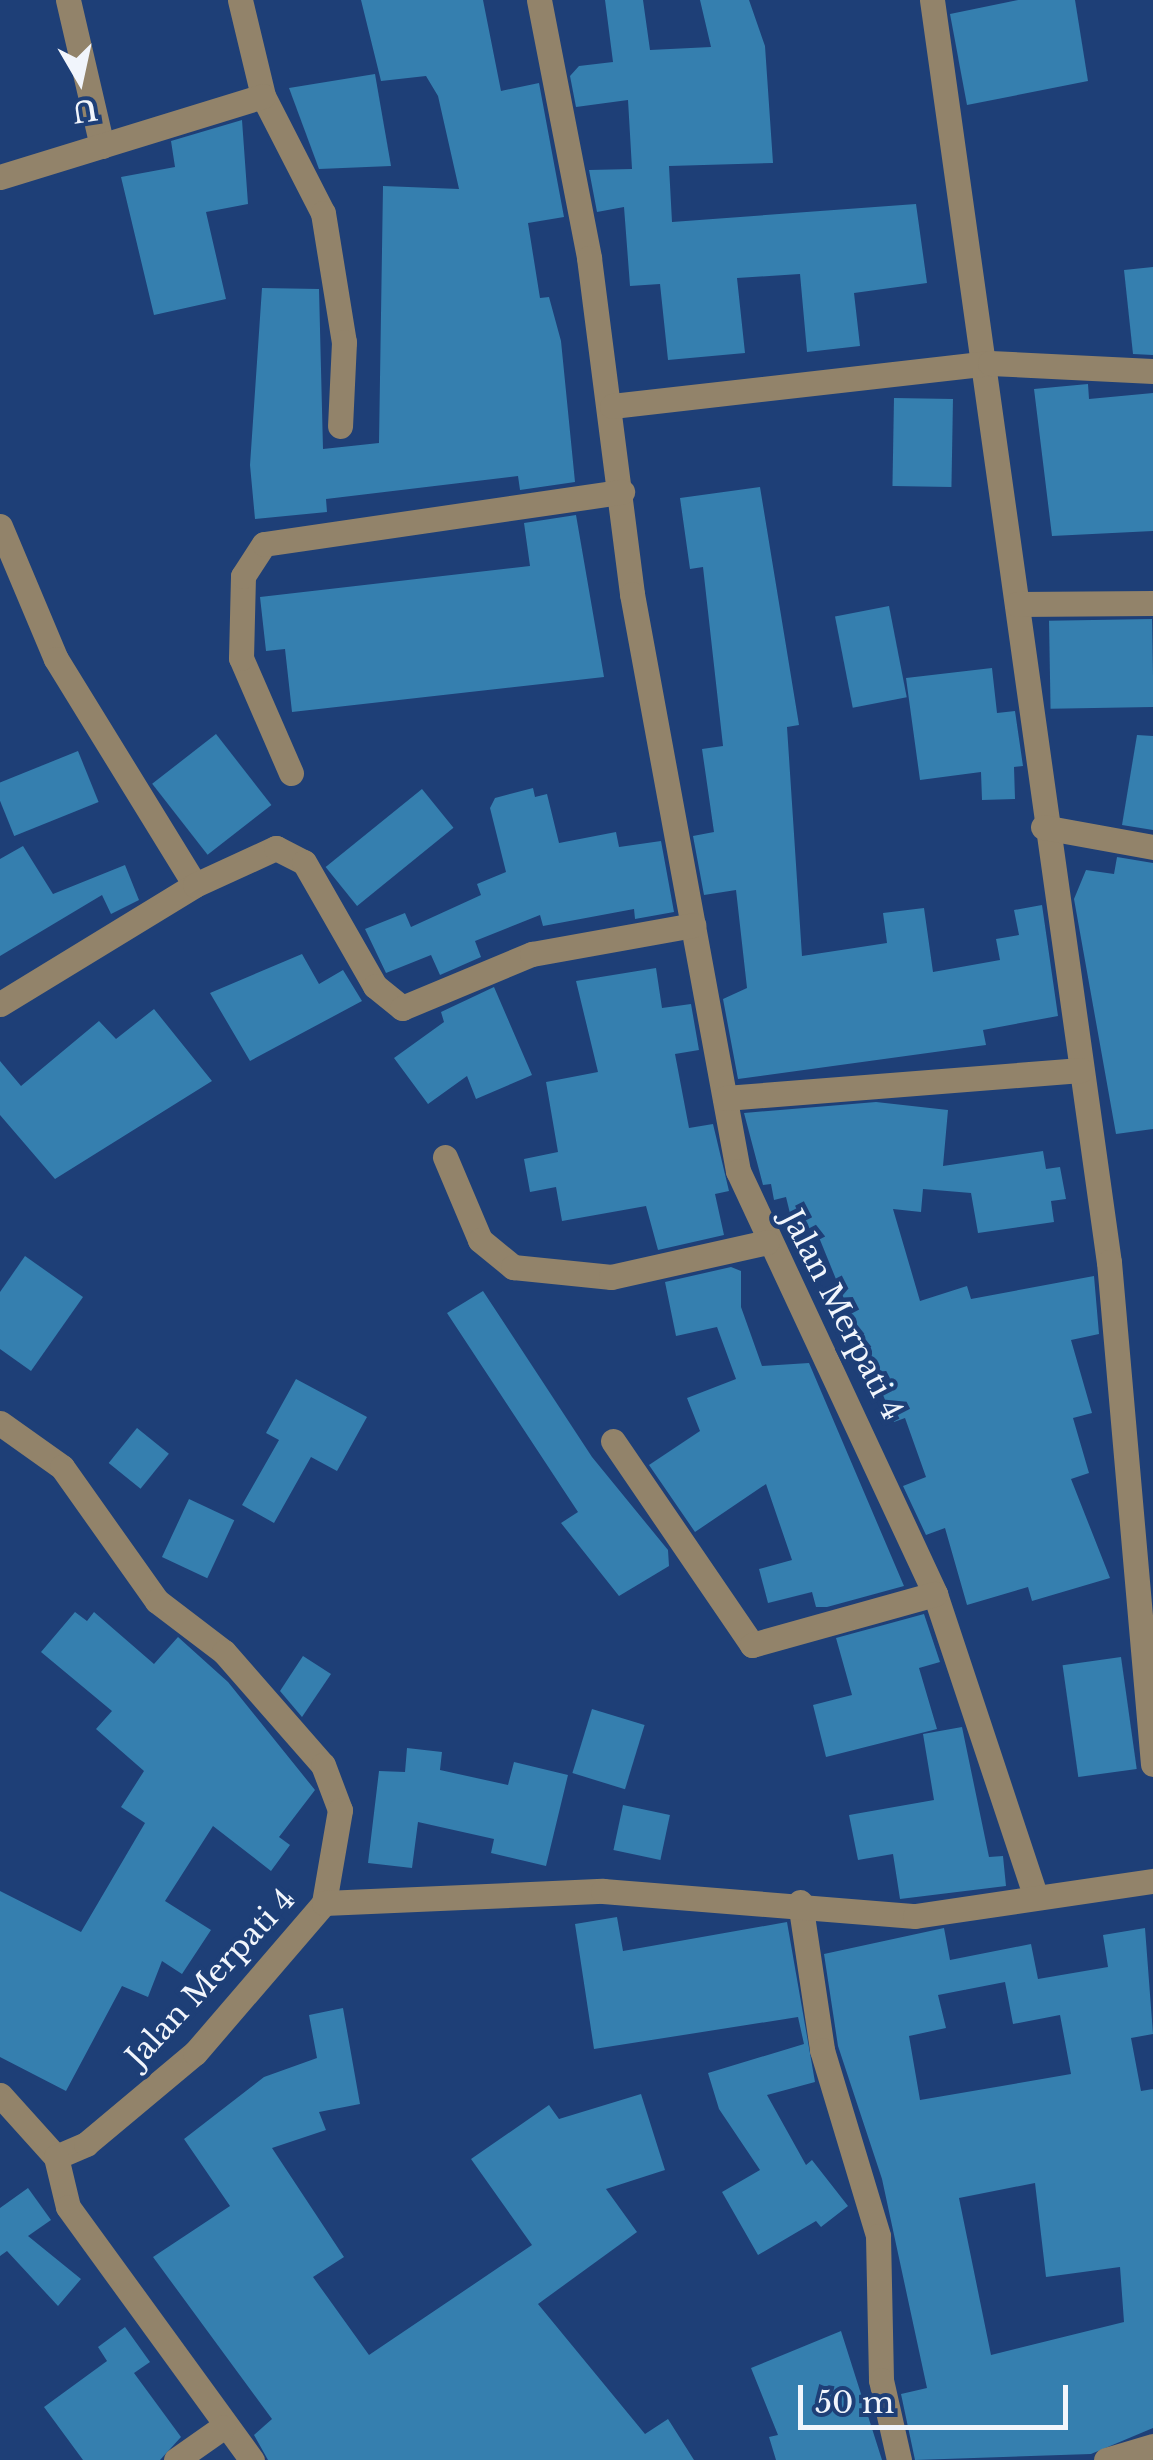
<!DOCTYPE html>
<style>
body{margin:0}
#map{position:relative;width:1153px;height:2460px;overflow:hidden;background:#1e3f77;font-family:"Libre Baskerville",serif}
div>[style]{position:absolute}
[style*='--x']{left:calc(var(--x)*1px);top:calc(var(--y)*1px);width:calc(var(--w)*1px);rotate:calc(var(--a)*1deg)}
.building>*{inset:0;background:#357faf;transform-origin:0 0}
.minor>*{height:25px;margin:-12.5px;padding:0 12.5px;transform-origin:12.5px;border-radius:12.5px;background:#92836a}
span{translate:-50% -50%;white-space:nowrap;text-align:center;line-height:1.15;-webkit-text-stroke:9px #1e3f77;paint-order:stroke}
.street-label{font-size:30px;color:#f1f5fc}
.north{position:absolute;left:30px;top:30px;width:100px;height:100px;-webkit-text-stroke:8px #1e3f77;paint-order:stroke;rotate:171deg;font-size:28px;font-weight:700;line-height:40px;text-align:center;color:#f1f5fc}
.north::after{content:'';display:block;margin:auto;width:35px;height:45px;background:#f1f5fc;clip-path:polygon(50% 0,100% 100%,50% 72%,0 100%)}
.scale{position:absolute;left:798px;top:2385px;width:270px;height:45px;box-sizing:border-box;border:5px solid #f1f5fc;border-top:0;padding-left:12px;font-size:30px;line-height:35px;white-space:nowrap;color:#f1f5fc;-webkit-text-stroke:8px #1e3f77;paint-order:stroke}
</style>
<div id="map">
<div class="building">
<i style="clip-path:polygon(361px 0,483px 0,501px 91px,539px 83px,564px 217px,528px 223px,540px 298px,549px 297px,561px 341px,575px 482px,520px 490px,518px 476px,326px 499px,327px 512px,255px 519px,250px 465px,262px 288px,319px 289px,323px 449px,379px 443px,383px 186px,459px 189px,438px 96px,426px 76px,381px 81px)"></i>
<i style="clip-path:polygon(605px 0,643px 0,650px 50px,711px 47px,700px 0,749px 0,765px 46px,773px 163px,669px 166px,672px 222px,916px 204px,927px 283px,854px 293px,860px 346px,807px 352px,800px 274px,737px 278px,745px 353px,668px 360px,660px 284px,630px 286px,624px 207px,597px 212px,589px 170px,632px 169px,628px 100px,576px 107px,570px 76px,579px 66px,613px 62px)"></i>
<i style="clip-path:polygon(1018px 0,1075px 0,1088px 81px,967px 105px,950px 14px)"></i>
<i style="clip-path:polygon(375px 74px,391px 166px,319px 169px,289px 88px)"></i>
<i style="clip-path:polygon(242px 120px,248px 204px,206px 212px,226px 299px,154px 315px,121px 177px,175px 167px,171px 141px)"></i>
<i style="clip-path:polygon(1153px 267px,1153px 355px,1133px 354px,1124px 270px)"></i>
<i style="clip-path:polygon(1088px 384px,1089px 399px,1153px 393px,1153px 531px,1052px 536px,1034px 389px)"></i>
<i style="left:894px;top:398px;width:59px;height:88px;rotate:1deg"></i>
<i style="clip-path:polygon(760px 487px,799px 725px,787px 727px,802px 956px,887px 943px,883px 913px,924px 908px,933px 972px,1000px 960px,996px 939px,1019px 935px,1014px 910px,1042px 905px,1058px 1016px,983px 1030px,986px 1045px,738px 1079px,723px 999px,747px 988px,736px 890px,704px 895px,693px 836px,714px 832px,702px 749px,723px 746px,703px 567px,690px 569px,680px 498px)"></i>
<i style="clip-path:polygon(576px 515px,604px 677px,292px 712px,285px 649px,266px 651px,260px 597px,530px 566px,524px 523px)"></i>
<i style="left:889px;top:606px;width:93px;height:55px;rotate:79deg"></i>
<i style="left:1152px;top:619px;width:88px;height:103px;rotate:89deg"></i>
<i style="clip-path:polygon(992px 668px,997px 713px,1015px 711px,1023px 766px,1014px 767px,1015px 799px,982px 800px,981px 772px,920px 780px,906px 678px)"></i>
<i style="left:216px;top:734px;width:90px;height:81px;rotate:52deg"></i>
<i style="clip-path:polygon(1137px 735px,1153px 736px,1153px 830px,1122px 825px)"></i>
<i style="left:78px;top:751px;width:55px;height:91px;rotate:68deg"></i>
<i style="clip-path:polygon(533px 788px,535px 797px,547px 794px,559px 843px,616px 832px,619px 847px,661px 841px,674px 912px,635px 919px,634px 909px,543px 926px,540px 915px,475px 941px,481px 957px,440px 975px,431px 955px,386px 973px,365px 929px,405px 913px,411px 927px,481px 895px,477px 884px,506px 872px,490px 808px,495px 798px)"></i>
<i style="left:422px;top:789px;width:50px;height:124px;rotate:51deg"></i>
<i style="clip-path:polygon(23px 846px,53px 894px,125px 865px,139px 900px,111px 914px,102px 895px,0 956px,0 859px)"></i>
<i style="clip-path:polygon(1117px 857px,1153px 863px,1153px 1129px,1116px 1134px,1074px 899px,1086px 870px,1114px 874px)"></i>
<i style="clip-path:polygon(302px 954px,319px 984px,343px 970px,362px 1001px,250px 1061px,210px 993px)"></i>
<i style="clip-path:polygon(656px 968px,662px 1008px,691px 1004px,699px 1050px,675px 1054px,689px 1128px,713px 1124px,729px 1191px,715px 1194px,724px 1235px,658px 1250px,646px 1206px,562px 1221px,556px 1187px,530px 1192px,524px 1159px,558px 1152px,546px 1082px,598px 1072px,576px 981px)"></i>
<i style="clip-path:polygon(494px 987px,532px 1075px,476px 1099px,467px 1076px,428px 1104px,394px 1058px,444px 1022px,441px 1012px)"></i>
<i style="clip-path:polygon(154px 1009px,212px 1081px,55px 1179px,0 1115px,0 1061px,21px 1086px,99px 1021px,116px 1039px)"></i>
<i style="clip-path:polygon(876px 1102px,948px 1110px,943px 1166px,1043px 1151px,1046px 1169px,1060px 1167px,1066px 1199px,1051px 1201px,1054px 1222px,978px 1233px,971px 1193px,923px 1189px,921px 1212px,893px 1209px,920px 1301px,967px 1286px,971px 1299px,1094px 1276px,1099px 1334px,1071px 1340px,1092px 1413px,1073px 1418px,1089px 1473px,1071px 1479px,1110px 1578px,1032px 1601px,1028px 1587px,967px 1605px,945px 1528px,926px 1535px,903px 1486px,926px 1477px,905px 1418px,894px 1422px,816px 1230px,796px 1238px,786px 1197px,774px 1200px,771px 1184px,763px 1185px,744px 1113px)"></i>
<i style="clip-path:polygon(25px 1256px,83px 1297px,31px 1371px,0 1349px,0 1292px)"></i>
<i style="clip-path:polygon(731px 1267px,741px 1271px,741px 1307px,762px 1366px,809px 1363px,904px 1586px,827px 1607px,816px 1607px,812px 1592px,768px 1603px,759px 1569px,792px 1560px,766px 1484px,695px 1532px,649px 1465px,700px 1431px,687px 1398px,736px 1379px,717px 1327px,676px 1336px,665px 1282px)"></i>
<i style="clip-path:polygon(483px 1291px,592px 1457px,668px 1550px,669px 1566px,619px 1596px,561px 1523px,578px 1512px,447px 1313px)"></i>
<i style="clip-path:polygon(296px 1379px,367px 1417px,337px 1471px,311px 1457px,274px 1523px,242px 1505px,279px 1440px,266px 1433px)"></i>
<i style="left:137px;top:1428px;width:41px;height:45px;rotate:39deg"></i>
<i style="left:189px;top:1499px;width:50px;height:64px;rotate:25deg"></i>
<i style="clip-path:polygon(75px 1612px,87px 1621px,94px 1612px,154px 1664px,178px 1637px,228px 1682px,315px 1790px,279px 1837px,290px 1845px,271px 1871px,213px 1826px,165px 1901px,211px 1930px,182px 1974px,162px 1961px,148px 1997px,122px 1986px,66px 2091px,0 2057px,0 1891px,81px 1932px,145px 1823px,121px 1807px,144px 1771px,96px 1729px,112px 1711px,41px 1652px)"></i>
<i style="clip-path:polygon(924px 1614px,940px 1662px,919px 1668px,937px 1729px,826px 1757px,813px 1705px,852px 1695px,836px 1638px)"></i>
<i style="clip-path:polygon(303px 1656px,331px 1674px,302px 1717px,280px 1691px)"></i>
<i style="left:1121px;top:1657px;width:113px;height:59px;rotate:82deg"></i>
<i style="left:592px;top:1709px;width:55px;height:67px;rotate:17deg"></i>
<i style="clip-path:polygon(962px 1727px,989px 1857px,1003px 1856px,1006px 1886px,900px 1899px,893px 1854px,858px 1860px,849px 1815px,934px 1800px,923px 1734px)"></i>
<i style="clip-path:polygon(407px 1748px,442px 1752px,440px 1770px,508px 1785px,514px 1762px,568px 1775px,546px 1866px,491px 1853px,494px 1839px,418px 1822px,412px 1868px,368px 1863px,379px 1771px,405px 1772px)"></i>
<i style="left:623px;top:1805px;width:48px;height:46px;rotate:12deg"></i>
<i style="clip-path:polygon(617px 1917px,623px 1951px,787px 1922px,815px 2082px,767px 2095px,806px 2165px,812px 2160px,848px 2206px,821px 2227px,816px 2221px,758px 2255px,722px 2192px,760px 2170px,719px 2109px,708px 2073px,804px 2044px,798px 2017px,594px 2049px,575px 1924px)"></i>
<i style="clip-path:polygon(evenodd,944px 1928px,950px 1960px,1031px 1944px,1038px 1979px,1108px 1967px,1103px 1935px,1145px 1928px,1153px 2034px,1131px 2038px,1141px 2091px,1153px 2089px,1153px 2428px,1091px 2454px,915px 2460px,901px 2394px,927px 2388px,882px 2179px,838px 2046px,824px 1954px,944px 1928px,1005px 1982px,1013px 2024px,1060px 2015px,1071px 2074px,920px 2100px,909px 2036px,946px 2028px,938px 1995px,1005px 1982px,944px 1928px,1035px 2183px,1046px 2277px,1120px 2267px,1124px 2322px,991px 2355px,959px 2198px,1035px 2183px)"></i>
<i style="clip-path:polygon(343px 2008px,360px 2104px,319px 2112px,326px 2130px,272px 2148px,344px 2257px,313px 2277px,369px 2355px,532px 2245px,471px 2159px,549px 2105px,559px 2119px,641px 2094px,665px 2170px,606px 2189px,637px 2232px,538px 2304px,645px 2434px,668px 2419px,694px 2460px,268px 2460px,254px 2435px,272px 2419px,153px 2257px,230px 2206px,184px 2139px,264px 2077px,317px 2058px,309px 2015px)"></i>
<i style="clip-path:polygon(28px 2188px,51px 2220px,28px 2236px,81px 2279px,58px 2306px,7px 2251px,0 2256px,0 2208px)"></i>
<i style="clip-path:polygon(125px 2327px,150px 2362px,134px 2373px,181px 2437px,160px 2460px,83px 2460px,44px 2407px,107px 2361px,98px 2347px)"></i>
<i style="clip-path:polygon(841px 2331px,882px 2460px,776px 2460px,769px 2437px,778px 2435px,751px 2368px)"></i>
</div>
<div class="minor">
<i style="--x:68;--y:0;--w:150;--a:76.9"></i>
<i style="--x:240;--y:0;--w:99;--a:76.5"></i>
<i style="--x:263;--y:96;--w:131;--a:62.9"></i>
<i style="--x:323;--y:213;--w:131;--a:80.8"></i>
<i style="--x:344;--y:342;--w:84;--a:92.7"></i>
<i style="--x:539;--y:0;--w:263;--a:79"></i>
<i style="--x:589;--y:258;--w:339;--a:82.7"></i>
<i style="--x:632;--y:594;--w:587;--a:79.59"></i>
<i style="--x:738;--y:1171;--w:467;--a:65"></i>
<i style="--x:935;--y:1594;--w:316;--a:71.6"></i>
<i style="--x:932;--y:0;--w:1274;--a:82.02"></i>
<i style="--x:1109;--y:1262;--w:504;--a:84.99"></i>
<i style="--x:0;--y:177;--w:275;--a:-17.1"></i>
<i style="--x:612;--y:406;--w:380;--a:-6.5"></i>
<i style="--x:990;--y:363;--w:163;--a:2.8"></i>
<i style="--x:0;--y:526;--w:144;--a:67.2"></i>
<i style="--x:56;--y:659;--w:265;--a:58.4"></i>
<i style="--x:1017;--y:604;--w:136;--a:-0.4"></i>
<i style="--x:291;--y:773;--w:125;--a:-113.5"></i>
<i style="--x:241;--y:658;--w:82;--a:-88.6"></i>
<i style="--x:243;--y:576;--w:38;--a:-57"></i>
<i style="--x:264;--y:544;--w:362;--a:-8.3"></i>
<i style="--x:1043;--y:827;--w:112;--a:10.3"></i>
<i style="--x:0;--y:1004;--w:228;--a:-31.4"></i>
<i style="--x:195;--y:885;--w:89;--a:-24.6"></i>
<i style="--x:276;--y:848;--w:31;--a:27"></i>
<i style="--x:304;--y:862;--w:143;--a:60.2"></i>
<i style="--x:375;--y:986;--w:35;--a:39"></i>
<i style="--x:402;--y:1008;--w:141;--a:-22.6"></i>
<i style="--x:532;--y:954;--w:164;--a:-10.2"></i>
<i style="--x:725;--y:1098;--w:357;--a:-4.5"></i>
<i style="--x:445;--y:1157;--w:90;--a:67.1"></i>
<i style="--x:480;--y:1240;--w:43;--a:39.3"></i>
<i style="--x:513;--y:1267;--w:99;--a:5.8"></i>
<i style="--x:611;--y:1277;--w:160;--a:-12.6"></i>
<i style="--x:0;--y:1423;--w:76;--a:35.4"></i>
<i style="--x:62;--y:1467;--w:164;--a:54.7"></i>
<i style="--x:157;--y:1601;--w:84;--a:37.3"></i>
<i style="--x:224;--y:1652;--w:150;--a:48.8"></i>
<i style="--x:323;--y:1765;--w:48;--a:69.3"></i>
<i style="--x:340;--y:1810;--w:94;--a:99.8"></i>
<i style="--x:613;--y:1441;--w:247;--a:55.7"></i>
<i style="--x:752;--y:1645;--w:190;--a:-15.6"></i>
<i style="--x:800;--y:1902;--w:150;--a:81.5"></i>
<i style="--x:822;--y:2050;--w:194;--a:73.2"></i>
<i style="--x:878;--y:2236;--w:144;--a:88.8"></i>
<i style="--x:881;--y:2380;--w:82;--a:77.3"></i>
<i style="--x:0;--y:2095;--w:84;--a:47.9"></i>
<i style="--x:56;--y:2157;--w:33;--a:-23"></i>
<i style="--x:86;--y:2144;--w:142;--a:-39.9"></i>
<i style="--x:195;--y:2053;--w:198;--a:-49.3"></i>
<i style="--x:324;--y:1903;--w:279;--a:-2.5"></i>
<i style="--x:603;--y:1891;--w:313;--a:4.6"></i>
<i style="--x:915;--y:1916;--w:241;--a:-8.4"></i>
<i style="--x:56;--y:2157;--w:51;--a:76.5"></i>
<i style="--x:68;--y:2207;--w:313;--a:54"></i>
<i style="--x:176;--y:2460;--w:57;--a:-35.1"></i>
<i style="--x:1106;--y:2460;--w:49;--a:-16.6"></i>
</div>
<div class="street-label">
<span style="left:842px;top:1315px;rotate:63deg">Jalan Merpati 4</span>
<span style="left:211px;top:1978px;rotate:-47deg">Jalan Merpati 4</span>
</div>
<div class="north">U</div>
<div class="scale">50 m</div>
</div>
